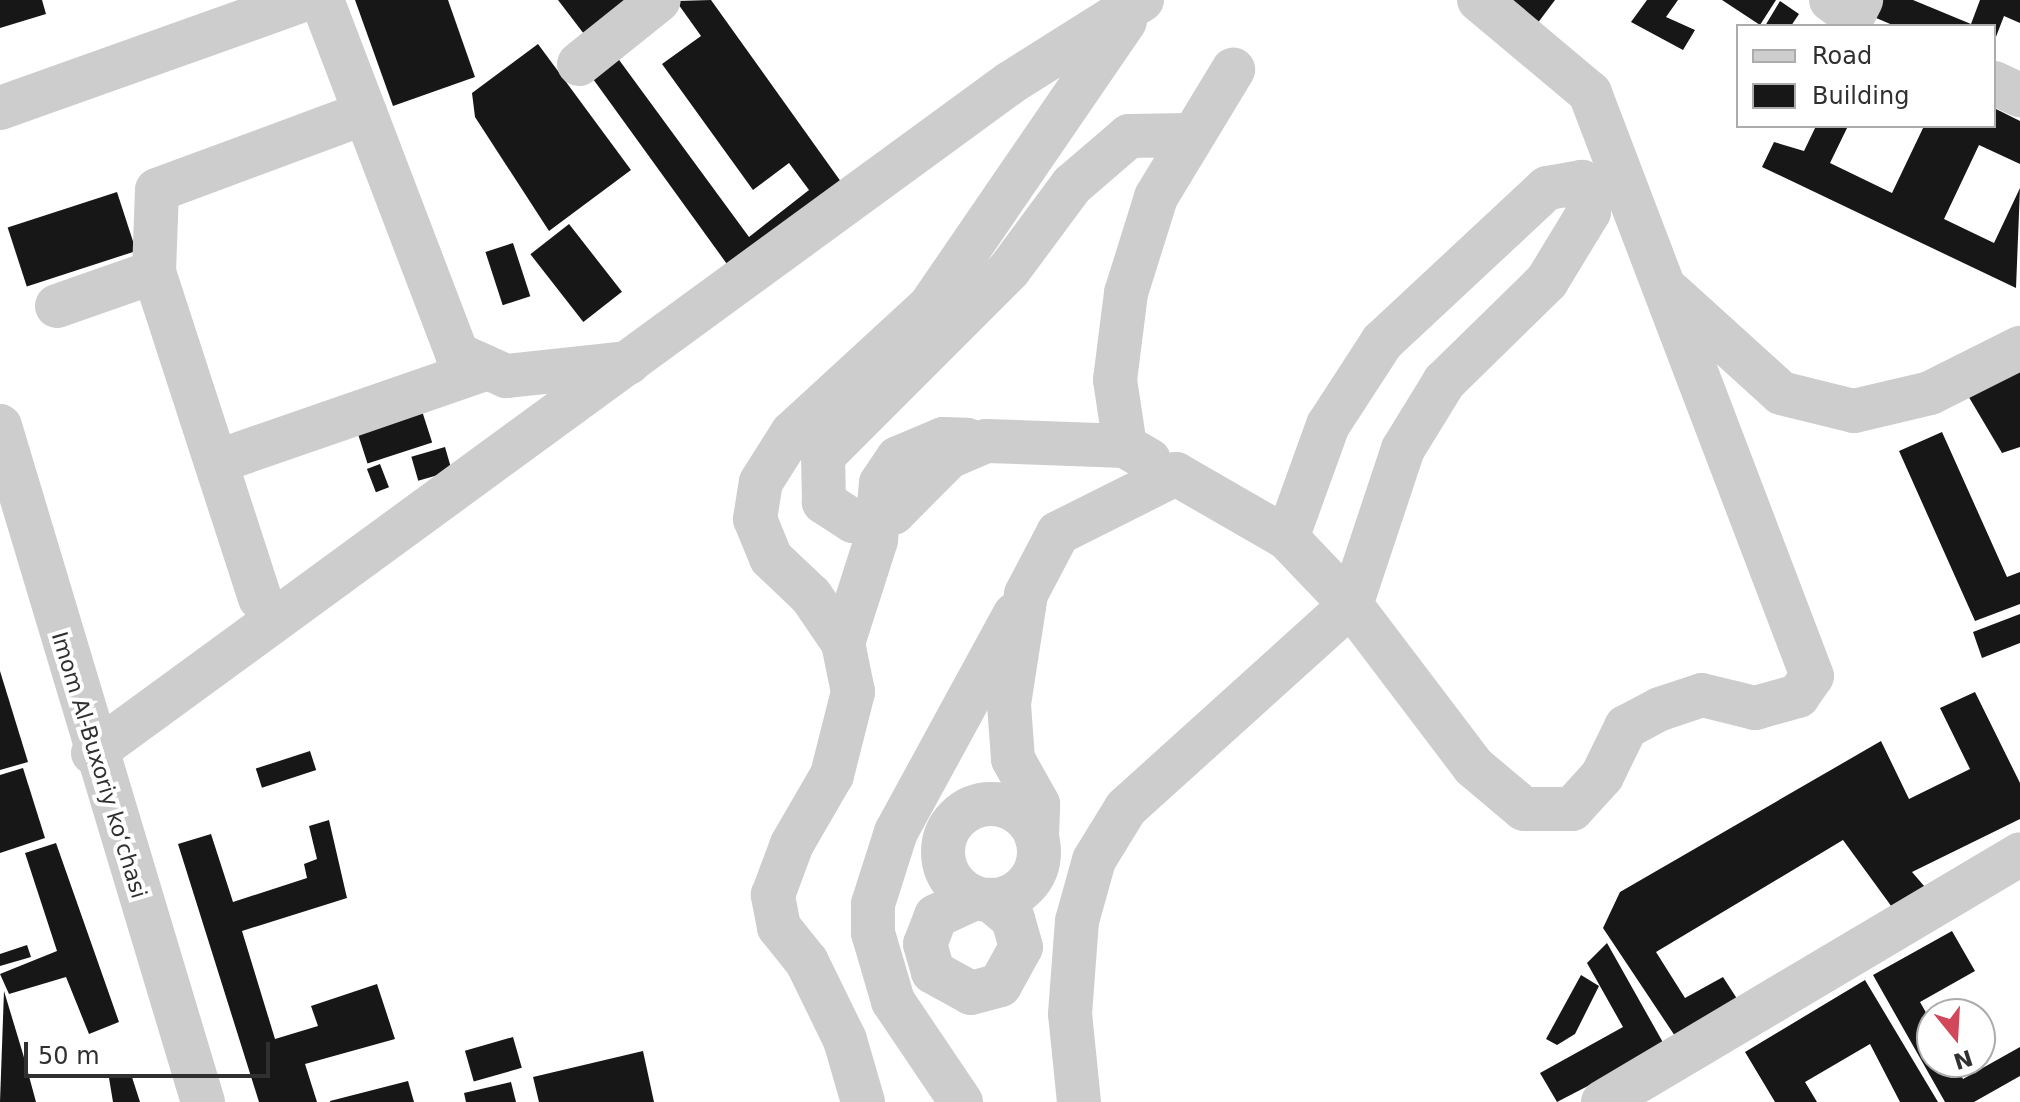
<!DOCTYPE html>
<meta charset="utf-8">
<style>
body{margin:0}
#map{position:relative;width:2020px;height:1102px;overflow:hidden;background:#fff;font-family:"DejaVu Sans",sans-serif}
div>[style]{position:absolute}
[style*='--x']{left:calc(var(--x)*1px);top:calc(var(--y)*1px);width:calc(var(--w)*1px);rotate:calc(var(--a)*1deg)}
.building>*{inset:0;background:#171717;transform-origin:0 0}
.minor>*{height:44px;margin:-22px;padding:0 22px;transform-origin:22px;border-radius:22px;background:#cdcdcd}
.minor>.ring{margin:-22px;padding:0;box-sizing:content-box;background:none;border:44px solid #cdcdcd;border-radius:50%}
span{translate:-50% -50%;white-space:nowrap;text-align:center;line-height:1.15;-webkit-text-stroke:8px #fff;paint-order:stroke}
.street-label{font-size:22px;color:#303030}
.legend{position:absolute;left:1736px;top:24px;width:260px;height:104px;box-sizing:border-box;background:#fff;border:2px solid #acacac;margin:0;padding:10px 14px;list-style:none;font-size:24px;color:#303030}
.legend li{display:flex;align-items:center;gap:16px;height:40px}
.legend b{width:40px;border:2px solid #acacac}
.north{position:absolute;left:1916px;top:998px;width:80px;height:80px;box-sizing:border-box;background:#fff;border:2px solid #acacac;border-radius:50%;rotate:162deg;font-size:22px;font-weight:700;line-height:32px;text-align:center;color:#303030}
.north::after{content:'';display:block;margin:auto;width:28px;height:36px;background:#d1485b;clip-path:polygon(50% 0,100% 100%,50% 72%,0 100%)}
.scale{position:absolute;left:24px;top:1042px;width:246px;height:36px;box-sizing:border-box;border:4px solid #303030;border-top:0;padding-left:10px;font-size:24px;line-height:28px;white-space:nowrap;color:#303030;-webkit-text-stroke:6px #fff;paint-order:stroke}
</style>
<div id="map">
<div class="building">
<i style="clip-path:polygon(0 0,42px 0,46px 14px,0 28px)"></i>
<i style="clip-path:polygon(355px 0,448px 0,475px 77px,393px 106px)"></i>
<i style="clip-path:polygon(558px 0,629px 0,584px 34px)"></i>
<i style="clip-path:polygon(711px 0,844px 186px,732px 271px,588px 72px,614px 53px,749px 237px,809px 190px,789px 163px,753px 190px,662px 64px,701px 36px,676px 1px)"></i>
<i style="clip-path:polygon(1505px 0,1555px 0,1537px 24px)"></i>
<i style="clip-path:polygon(1647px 0,1678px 0,1666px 17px,1695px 30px,1683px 50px,1631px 22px)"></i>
<i style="clip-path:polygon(1722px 0,1776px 0,1760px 25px)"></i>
<i style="clip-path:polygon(1875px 0,1913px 0,1971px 24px,1980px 0,2020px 0,2020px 23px,2004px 16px,1994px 42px,1994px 26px,1895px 26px,1869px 15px)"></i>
<i style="clip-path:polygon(1780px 1px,1799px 14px,1791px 26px,1765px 26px)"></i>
<i style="clip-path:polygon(538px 44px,631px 170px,549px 231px,475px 117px,472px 93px)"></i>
<i style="clip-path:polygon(1994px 108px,2020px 121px,2020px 164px,1979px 145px,1944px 219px,1994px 243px,2020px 188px,2016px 288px,1762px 167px,1774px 142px,1804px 151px,1816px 126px,1848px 126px,1830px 163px,1892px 193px,1924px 126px,1994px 126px)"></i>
<i style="left:117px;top:192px;width:62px;height:115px;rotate:72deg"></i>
<i style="left:569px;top:224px;width:86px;height:49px;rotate:52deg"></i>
<i style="left:513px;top:243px;width:56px;height:29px;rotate:72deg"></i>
<i style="clip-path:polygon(2020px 371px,2020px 447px,2002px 453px,1964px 389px)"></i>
<i style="left:422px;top:411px;width:33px;height:68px;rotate:72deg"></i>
<i style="clip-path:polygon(1942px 432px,2007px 577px,2020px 572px,2020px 604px,1975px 621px,1899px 451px)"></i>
<i style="left:445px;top:447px;width:25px;height:35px;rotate:74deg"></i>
<i style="left:380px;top:464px;width:25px;height:14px;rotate:69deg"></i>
<i style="clip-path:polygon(2020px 614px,2020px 643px,1982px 658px,1973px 632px)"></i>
<i style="clip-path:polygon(0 671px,28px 762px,0 770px)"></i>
<i style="clip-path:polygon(1975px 692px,2020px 783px,2020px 819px,1912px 872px,1931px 894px,1897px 914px,1843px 840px,1656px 952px,1685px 998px,1723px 977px,1743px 1008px,1681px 1045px,1603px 928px,1620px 892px,1881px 741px,1909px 799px,1970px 769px,1940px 708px)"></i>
<i style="left:310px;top:751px;width:20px;height:57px;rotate:72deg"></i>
<i style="clip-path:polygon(23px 768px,45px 838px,0 853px,0 775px)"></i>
<i style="clip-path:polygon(329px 820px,347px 898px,242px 931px,275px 1039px,318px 1026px,311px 1006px,377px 984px,395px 1039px,305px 1064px,317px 1102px,259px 1102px,178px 844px,211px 834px,233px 902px,307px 878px,304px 864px,317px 859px,309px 826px)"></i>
<i style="clip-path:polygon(56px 843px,119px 1022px,89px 1034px,66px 977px,9px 994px,0 974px,57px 951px,25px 853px)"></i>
<i style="clip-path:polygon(1952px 931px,1975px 971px,1920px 1002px,1932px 1023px,1932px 1062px,1954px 1062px,1963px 1079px,2020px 1047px,2020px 1076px,1974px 1102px,1945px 1102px,1873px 975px)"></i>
<i style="clip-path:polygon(1607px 943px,1665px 1046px,1557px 1102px,1540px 1073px,1623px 1027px,1587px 963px)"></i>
<i style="clip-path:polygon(27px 945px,31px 957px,0 966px,0 954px)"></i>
<i style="clip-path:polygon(1581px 975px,1599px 986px,1575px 1034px,1557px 1045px,1546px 1039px)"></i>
<i style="clip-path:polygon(1865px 980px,1938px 1102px,1900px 1102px,1870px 1044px,1805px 1082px,1817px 1102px,1775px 1102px,1745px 1052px)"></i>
<i style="clip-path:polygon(4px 991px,23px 1054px,36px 1102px,0 1102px)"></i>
<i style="left:513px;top:1037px;width:32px;height:50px;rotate:74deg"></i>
<i style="clip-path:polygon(643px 1051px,654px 1102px,539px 1102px,533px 1077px)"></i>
<i style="clip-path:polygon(131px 1074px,140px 1102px,113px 1102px,109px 1078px)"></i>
<i style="clip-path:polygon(408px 1081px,414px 1102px,330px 1102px,330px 1101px)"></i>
<i style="clip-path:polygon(511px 1082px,516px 1102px,466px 1102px,464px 1093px)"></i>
</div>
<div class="minor">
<i style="--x:322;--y:0;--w:379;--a:69.1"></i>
<i style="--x:457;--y:354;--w:54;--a:24.2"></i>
<i style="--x:506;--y:376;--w:123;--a:-6.1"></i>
<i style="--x:1831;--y:0;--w:27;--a:36"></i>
<i style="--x:1853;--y:16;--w:18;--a:-63"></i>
<i style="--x:579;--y:64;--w:102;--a:-38.7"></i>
<i style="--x:1994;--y:83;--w:29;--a:25"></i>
<i style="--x:0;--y:108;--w:323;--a:-19.6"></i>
<i style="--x:154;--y:272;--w:343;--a:72"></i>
<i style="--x:1672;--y:294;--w:147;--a:42.2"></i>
<i style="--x:1781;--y:393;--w:75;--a:13.9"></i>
<i style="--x:1854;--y:411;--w:78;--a:-13.3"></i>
<i style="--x:1930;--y:393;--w:101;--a:-26.6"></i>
<i style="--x:57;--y:306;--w:103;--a:-19.3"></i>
<i style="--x:154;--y:272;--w:82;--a:-87.9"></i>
<i style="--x:157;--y:190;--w:222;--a:-20.3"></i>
<i style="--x:0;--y:426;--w:706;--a:73.29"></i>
<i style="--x:1125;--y:446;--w:139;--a:-177.9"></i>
<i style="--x:986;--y:441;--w:40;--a:156.6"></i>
<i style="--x:949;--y:457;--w:79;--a:135"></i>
<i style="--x:893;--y:513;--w:41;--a:168.7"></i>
<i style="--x:853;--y:521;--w:35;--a:-147"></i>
<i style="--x:824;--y:502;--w:46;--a:-91.2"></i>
<i style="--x:823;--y:456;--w:263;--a:-45"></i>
<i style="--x:1009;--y:270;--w:106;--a:-53.5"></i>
<i style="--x:1072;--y:185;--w:75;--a:-40.7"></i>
<i style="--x:1129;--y:136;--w:60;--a:-1"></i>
<i style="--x:1149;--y:460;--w:28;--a:-150"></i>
<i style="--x:1125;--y:446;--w:67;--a:-98.6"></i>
<i style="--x:1115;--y:380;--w:88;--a:-82.8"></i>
<i style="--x:1126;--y:293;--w:101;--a:-72.6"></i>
<i style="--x:1156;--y:197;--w:149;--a:-58.8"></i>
<i style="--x:216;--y:462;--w:287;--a:-19.1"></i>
<i style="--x:843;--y:643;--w:108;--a:-72.2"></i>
<i style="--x:876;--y:540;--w:57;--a:-85"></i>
<i style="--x:881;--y:483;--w:30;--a:-56"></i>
<i style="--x:898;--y:458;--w:49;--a:-22.9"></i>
<i style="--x:943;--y:439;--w:24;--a:2"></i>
<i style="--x:93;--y:753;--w:1136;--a:-36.15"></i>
<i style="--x:1010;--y:83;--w:156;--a:-32.2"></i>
<i class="ring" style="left:943px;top:804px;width:52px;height:52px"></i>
<i style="--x:1037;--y:838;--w:34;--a:-88"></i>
<i style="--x:1038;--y:804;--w:51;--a:-119.1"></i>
<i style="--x:1013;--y:759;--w:55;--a:-94.2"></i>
<i style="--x:1009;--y:704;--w:111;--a:-81.2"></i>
<i style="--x:1026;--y:594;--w:69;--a:-62.3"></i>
<i style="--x:1058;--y:533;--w:132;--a:-26.6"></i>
<i style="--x:1176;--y:474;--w:128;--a:30"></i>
<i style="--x:975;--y:898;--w:43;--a:155.2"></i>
<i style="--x:936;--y:916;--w:30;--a:111"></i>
<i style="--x:925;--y:944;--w:29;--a:74"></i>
<i style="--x:933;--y:972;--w:43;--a:28.9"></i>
<i style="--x:971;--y:993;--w:30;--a:-15"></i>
<i style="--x:1000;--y:985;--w:43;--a:-61.1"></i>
<i style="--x:1021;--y:947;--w:29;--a:-106"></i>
<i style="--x:1013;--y:919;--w:30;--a:-140"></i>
<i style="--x:863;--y:1102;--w:65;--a:-106.2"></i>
<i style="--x:845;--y:1040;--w:87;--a:-116"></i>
<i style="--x:807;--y:962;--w:45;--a:-128.7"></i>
<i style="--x:779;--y:927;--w:33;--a:-101"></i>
<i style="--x:773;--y:895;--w:54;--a:-69.6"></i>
<i style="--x:792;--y:844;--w:80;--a:-59.9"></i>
<i style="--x:832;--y:775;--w:86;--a:-75.8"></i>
<i style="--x:853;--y:692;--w:50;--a:-101.5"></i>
<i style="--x:843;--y:643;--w:57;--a:-124.2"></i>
<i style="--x:811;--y:596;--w:55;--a:-136.5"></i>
<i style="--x:771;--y:558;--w:42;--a:-112.3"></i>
<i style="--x:755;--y:519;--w:37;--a:-81"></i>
<i style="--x:761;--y:482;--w:58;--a:-57.7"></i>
<i style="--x:792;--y:433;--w:188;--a:-42.6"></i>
<i style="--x:930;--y:306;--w:345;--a:-55.6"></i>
<i style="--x:961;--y:1102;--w:122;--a:-124"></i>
<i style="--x:893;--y:1001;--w:71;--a:-106.4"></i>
<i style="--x:873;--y:933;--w:29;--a:-90"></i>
<i style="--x:873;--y:904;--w:76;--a:-72.3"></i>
<i style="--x:896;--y:832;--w:248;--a:-61.4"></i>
<i style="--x:1079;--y:1102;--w:88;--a:-95.8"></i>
<i style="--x:1070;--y:1014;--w:93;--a:-85.7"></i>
<i style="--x:1077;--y:921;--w:63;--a:-74.4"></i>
<i style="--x:1094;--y:860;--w:61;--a:-58.4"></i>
<i style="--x:1126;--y:808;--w:303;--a:-42.1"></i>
<i style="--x:1351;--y:605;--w:164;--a:-71.6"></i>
<i style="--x:1403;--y:449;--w:79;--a:-58.5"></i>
<i style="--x:1444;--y:382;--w:144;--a:-44.4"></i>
<i style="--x:1547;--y:281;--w:81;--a:-58.7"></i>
<i style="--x:1589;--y:212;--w:31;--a:-103"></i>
<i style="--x:1582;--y:182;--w:36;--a:170"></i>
<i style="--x:1547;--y:188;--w:226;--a:137"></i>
<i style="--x:1382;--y:342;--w:99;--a:123"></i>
<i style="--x:1328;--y:425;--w:120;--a:109.9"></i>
<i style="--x:1287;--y:538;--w:93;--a:46.3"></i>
<i style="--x:1351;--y:605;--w:203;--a:52.8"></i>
<i style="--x:1474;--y:767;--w:65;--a:40"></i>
<i style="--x:1524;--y:809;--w:48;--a:0"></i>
<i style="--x:1572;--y:809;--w:45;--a:-47.7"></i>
<i style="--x:1602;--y:776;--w:55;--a:-63.9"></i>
<i style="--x:1626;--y:727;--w:38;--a:-28"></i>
<i style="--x:1660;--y:709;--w:44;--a:-18.4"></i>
<i style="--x:1702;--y:695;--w:55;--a:13.8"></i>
<i style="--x:1755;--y:708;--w:45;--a:-15.6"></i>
<i style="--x:1798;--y:696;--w:24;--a:-55"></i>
<i style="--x:1812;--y:676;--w:624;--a:-110.85"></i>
<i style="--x:1590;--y:93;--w:145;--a:-140"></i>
<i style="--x:1603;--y:1102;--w:485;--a:-30.7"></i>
</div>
<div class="street-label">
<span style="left:99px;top:765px;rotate:73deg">Imom Al-Buxoriy koʻchasi</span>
</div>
<ul class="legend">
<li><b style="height:10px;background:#cdcdcd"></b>Road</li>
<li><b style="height:22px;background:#171717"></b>Building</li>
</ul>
<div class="north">N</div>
<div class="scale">50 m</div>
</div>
